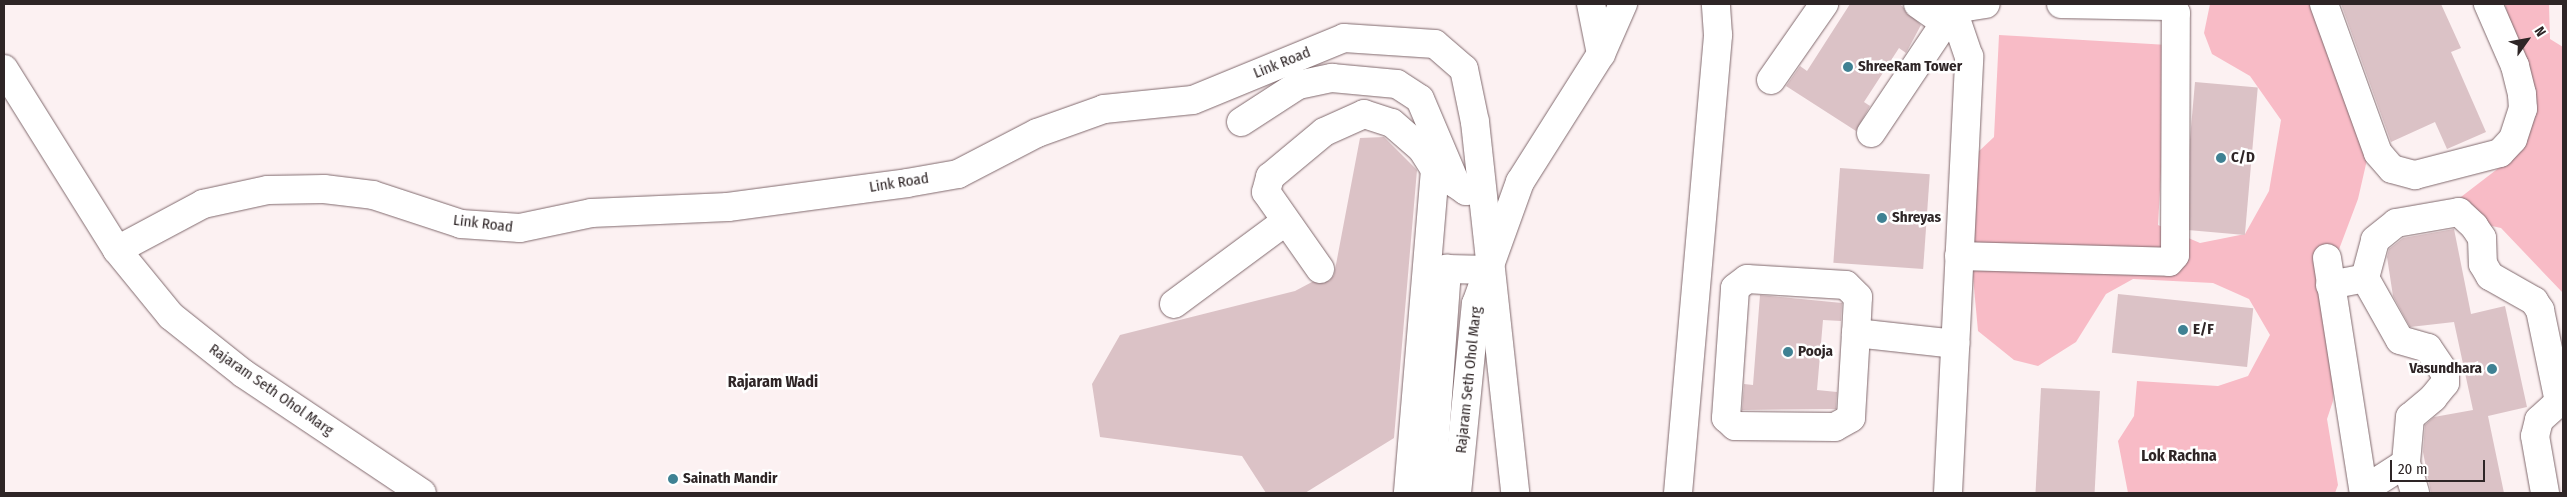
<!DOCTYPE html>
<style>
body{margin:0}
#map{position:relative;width:2567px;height:497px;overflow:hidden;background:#fcf1f2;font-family:"Fira Sans Condensed",sans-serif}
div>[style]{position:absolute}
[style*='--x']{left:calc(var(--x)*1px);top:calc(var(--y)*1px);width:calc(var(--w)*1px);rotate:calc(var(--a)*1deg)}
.green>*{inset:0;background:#f8bbc6}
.building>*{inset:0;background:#dbc2c6;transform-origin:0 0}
.roads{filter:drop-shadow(0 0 1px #816a6e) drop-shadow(0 0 1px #816a6e)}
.minor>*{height:28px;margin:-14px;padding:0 14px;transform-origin:14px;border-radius:14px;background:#fff}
.dots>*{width:14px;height:14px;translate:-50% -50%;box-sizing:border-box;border:2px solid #fff;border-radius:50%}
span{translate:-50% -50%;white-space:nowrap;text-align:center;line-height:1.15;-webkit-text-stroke:5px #fff;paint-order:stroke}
.street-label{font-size:15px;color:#2e2526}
.poi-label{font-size:15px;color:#2e2526;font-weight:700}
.left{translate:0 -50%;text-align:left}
.right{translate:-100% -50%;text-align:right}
.neighbourhood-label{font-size:16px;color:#2e2526;font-weight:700}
.frame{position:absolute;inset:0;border:5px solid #2e2526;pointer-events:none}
.north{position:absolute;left:2502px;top:15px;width:50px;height:50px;-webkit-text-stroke:4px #fff;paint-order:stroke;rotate:58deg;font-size:14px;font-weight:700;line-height:20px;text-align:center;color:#2e2526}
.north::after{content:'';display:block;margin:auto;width:18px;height:22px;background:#2e2526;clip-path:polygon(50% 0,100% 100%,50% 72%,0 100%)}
.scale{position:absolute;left:2390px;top:460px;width:95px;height:22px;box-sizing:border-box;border:2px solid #2e2526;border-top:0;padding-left:6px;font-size:15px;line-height:18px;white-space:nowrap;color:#2e2526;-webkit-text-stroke:4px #fff;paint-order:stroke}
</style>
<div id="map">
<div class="green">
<i style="clip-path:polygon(2210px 4px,2317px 4px,2369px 151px,2358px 199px,2335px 260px,2337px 334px,2333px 401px,2327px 419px,2338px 485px,2335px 493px,2128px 493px,2118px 441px,2134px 416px,2137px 381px,2218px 386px,2248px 376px,2270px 335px,2249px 299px,2213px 283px,2133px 279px,2106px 294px,2076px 342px,2038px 366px,2014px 360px,1978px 331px,1973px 277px,1976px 154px,1994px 137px,1999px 35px,2168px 45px,2158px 225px,2200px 243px,2245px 234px,2269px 191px,2281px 120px,2250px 76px,2212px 54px,2204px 33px)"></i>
<i style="clip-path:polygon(2505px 4px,2549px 4px,2550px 39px,2563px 47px,2563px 293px,2501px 228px,2473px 222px,2457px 200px,2513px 157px,2531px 102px)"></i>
</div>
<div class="building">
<i style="clip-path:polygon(1850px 4px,1900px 4px,1921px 25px,1906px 53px,1899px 48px,1864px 102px,1870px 106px,1856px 131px,1786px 86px,1800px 66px,1807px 71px)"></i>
<i style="clip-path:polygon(2341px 4px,2441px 4px,2461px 48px,2451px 52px,2486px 132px,2447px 149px,2435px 122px,2391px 142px)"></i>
<i style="left:2195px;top:82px;width:63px;height:148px;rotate:5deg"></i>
<i style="clip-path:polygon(1384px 137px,1417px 170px,1394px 438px,1305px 493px,1266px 493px,1242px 456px,1100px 437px,1092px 384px,1120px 335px,1295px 291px,1312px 282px,1329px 281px,1334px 275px,1360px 138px)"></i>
<i style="left:1840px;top:168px;width:90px;height:95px;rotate:4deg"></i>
<i style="clip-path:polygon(2454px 229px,2471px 314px,2505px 306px,2527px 407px,2488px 416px,2504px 493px,2431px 493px,2423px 452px,2425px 425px,2434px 417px,2473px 410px,2454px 322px,2410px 327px,2393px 296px,2387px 257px,2389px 249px,2403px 238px)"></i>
<i style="left:2118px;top:294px;width:136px;height:59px;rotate:6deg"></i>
<i style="clip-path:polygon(1760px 295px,1842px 303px,1841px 321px,1823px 320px,1817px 390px,1837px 392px,1836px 409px,1742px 410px,1744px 384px,1753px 385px)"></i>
<i style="left:2041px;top:388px;width:59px;height:105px;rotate:3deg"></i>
</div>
<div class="roads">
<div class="minor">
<i style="--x:1591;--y:4;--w:51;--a:78.7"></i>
<i style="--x:1918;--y:4;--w:33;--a:35"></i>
<i style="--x:2324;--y:4;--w:158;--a:70.1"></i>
<i style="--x:2378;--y:153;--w:21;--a:49"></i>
<i style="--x:2392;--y:169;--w:24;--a:15"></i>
<i style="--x:2415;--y:175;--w:88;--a:-14.5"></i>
<i style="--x:2500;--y:153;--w:19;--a:-47"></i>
<i style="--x:2513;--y:139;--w:32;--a:-72"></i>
<i style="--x:2523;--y:109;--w:15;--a:-94"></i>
<i style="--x:2522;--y:94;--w:29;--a:-104"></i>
<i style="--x:2515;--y:66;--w:68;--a:-113.5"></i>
<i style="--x:4;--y:69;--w:213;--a:58"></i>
<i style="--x:117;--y:250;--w:85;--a:50.7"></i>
<i style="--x:171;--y:316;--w:93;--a:38.5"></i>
<i style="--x:244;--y:374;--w:214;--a:33.8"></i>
<i style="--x:1771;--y:80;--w:93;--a:-55.1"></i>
<i style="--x:1241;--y:122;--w:68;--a:-33"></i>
<i style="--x:1298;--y:85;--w:35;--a:-12"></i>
<i style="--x:1332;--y:78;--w:65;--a:5.3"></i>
<i style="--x:1397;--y:84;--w:27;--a:33"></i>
<i style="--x:1420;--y:99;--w:92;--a:67"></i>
<i style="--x:1456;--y:184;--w:12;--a:35"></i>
<i style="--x:1466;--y:191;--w:14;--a:-12"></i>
<i style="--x:1871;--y:133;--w:149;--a:-56.2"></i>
<i style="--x:1954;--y:9;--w:32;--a:-9"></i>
<i style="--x:117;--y:250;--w:98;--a:-28.1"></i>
<i style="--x:203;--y:204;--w:66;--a:-12.2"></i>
<i style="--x:268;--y:190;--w:56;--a:-1"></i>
<i style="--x:324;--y:189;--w:49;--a:7"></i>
<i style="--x:373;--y:195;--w:93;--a:18.2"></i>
<i style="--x:461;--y:224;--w:59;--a:3.9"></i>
<i style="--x:520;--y:228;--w:73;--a:-11.9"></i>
<i style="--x:591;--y:213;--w:137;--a:-2.5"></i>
<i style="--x:728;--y:207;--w:181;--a:-7.6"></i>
<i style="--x:907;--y:183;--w:52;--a:-10"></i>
<i style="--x:958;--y:174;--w:89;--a:-27.4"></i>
<i style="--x:1037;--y:133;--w:71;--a:-19.7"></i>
<i style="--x:1104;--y:109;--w:89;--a:-5.8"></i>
<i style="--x:1193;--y:100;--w:163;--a:-22.3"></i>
<i style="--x:1344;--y:38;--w:91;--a:3.8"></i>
<i style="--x:1435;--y:44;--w:38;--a:41"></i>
<i style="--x:1464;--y:69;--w:54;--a:78.3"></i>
<i style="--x:1475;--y:122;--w:373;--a:83.8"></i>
<i style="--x:1959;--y:256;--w:210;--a:1.6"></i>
<i style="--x:2169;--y:262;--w:9;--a:-49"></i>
<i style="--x:2175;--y:255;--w:242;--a:-89.8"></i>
<i style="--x:2176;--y:13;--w:11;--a:-139"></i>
<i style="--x:2168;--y:6;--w:107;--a:-178.9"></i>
<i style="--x:2327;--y:258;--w:238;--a:81.1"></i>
<i style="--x:1320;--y:269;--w:94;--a:-125"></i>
<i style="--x:1266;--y:192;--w:16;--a:-75"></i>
<i style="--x:1270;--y:177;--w:70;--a:-39.8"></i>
<i style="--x:1324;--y:132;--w:44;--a:-24.2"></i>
<i style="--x:1364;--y:114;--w:29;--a:18"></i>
<i style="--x:1392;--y:123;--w:40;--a:41"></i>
<i style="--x:1422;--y:149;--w:25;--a:58"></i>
<i style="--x:1435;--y:170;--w:324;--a:94.8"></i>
<i style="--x:2365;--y:278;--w:39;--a:-75"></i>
<i style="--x:2375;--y:240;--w:27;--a:-39"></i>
<i style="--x:2396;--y:223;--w:64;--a:-9.9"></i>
<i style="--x:2459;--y:212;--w:21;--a:43"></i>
<i style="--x:2474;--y:226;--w:14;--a:56"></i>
<i style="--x:2482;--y:238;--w:26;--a:88"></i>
<i style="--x:2483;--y:264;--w:14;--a:60"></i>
<i style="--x:2490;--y:276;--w:51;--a:29.6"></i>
<i style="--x:2534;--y:301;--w:11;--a:56"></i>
<i style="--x:2540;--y:310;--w:94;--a:78.3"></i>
<i style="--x:2559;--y:402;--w:27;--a:138"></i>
<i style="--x:2539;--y:420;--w:16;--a:104"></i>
<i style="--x:2535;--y:436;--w:58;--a:80"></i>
<i style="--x:2330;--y:285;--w:36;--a:-11"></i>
<i style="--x:2365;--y:278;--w:71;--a:60.6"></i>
<i style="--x:2400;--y:340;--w:29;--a:16"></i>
<i style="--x:2428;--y:348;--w:30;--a:56"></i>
<i style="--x:2445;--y:373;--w:10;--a:90"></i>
<i style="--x:2445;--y:383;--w:19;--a:129"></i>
<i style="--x:2433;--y:398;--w:30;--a:140"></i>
<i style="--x:2410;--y:417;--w:46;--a:95"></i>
<i style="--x:2406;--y:463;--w:50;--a:147.3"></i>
<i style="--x:1174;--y:304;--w:139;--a:-36.5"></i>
<i style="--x:1856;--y:333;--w:85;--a:93.4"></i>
<i style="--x:1851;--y:418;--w:18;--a:151"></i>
<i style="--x:1835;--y:427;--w:100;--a:-179.4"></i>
<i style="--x:1735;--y:426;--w:12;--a:-138"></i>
<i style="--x:1726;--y:418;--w:130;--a:-86"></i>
<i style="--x:1735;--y:288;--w:15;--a:-37"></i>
<i style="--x:1747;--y:279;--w:99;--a:3.5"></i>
<i style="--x:1846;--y:285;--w:17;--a:45"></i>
<i style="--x:1858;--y:297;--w:36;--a:93"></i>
<i style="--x:1856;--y:333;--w:100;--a:6.3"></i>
<i style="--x:2406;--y:463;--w:31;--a:73"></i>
<i style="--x:1431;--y:493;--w:225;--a:-85.9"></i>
<i style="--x:1447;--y:269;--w:43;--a:1.3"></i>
<i style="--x:1457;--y:493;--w:190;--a:-84.3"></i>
<i style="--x:1476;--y:304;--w:130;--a:-70.2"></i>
<i style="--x:1520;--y:182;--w:151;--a:-57.7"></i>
<i style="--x:1601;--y:54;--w:55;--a:-66.3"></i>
<i style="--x:1678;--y:493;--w:460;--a:-85"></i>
<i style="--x:1718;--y:35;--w:31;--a:-94"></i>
<i style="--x:1948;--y:493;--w:437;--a:-87.2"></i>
<i style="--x:1969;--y:57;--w:56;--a:-108.8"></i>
</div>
</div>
<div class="dots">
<i style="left:1848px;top:67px;background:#3f8193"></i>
<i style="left:2221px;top:158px;background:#3f8193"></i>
<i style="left:1882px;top:218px;background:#3f8193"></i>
<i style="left:2183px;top:330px;background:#3f8193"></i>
<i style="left:1788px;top:352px;background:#3f8193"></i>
<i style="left:2492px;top:369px;background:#3f8193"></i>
<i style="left:673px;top:479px;background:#3f8193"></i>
</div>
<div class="street-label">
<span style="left:1282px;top:63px;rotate:-22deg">Link Road</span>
<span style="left:899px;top:183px;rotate:-9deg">Link Road</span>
<span style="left:483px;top:224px;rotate:7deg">Link Road</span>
<span style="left:1469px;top:380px;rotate:-84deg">Rajaram Seth Ohol Marg</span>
<span style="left:271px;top:390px;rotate:35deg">Rajaram Seth Ohol Marg</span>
</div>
<div class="poi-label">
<span class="left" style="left:1858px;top:67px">ShreeRam Tower</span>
<span class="left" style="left:2231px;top:158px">C/D</span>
<span class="left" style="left:1892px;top:218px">Shreyas</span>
<span class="left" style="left:2193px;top:330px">E/F</span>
<span class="left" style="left:1798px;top:352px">Pooja</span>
<span class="right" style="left:2482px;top:369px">Vasundhara</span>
<span class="left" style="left:683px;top:479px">Sainath Mandir</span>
</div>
<div class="neighbourhood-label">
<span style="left:773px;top:382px">Rajaram Wadi</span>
<span style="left:2179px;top:456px">Lok Rachna</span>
</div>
<div class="frame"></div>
<div class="north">N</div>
<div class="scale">20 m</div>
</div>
